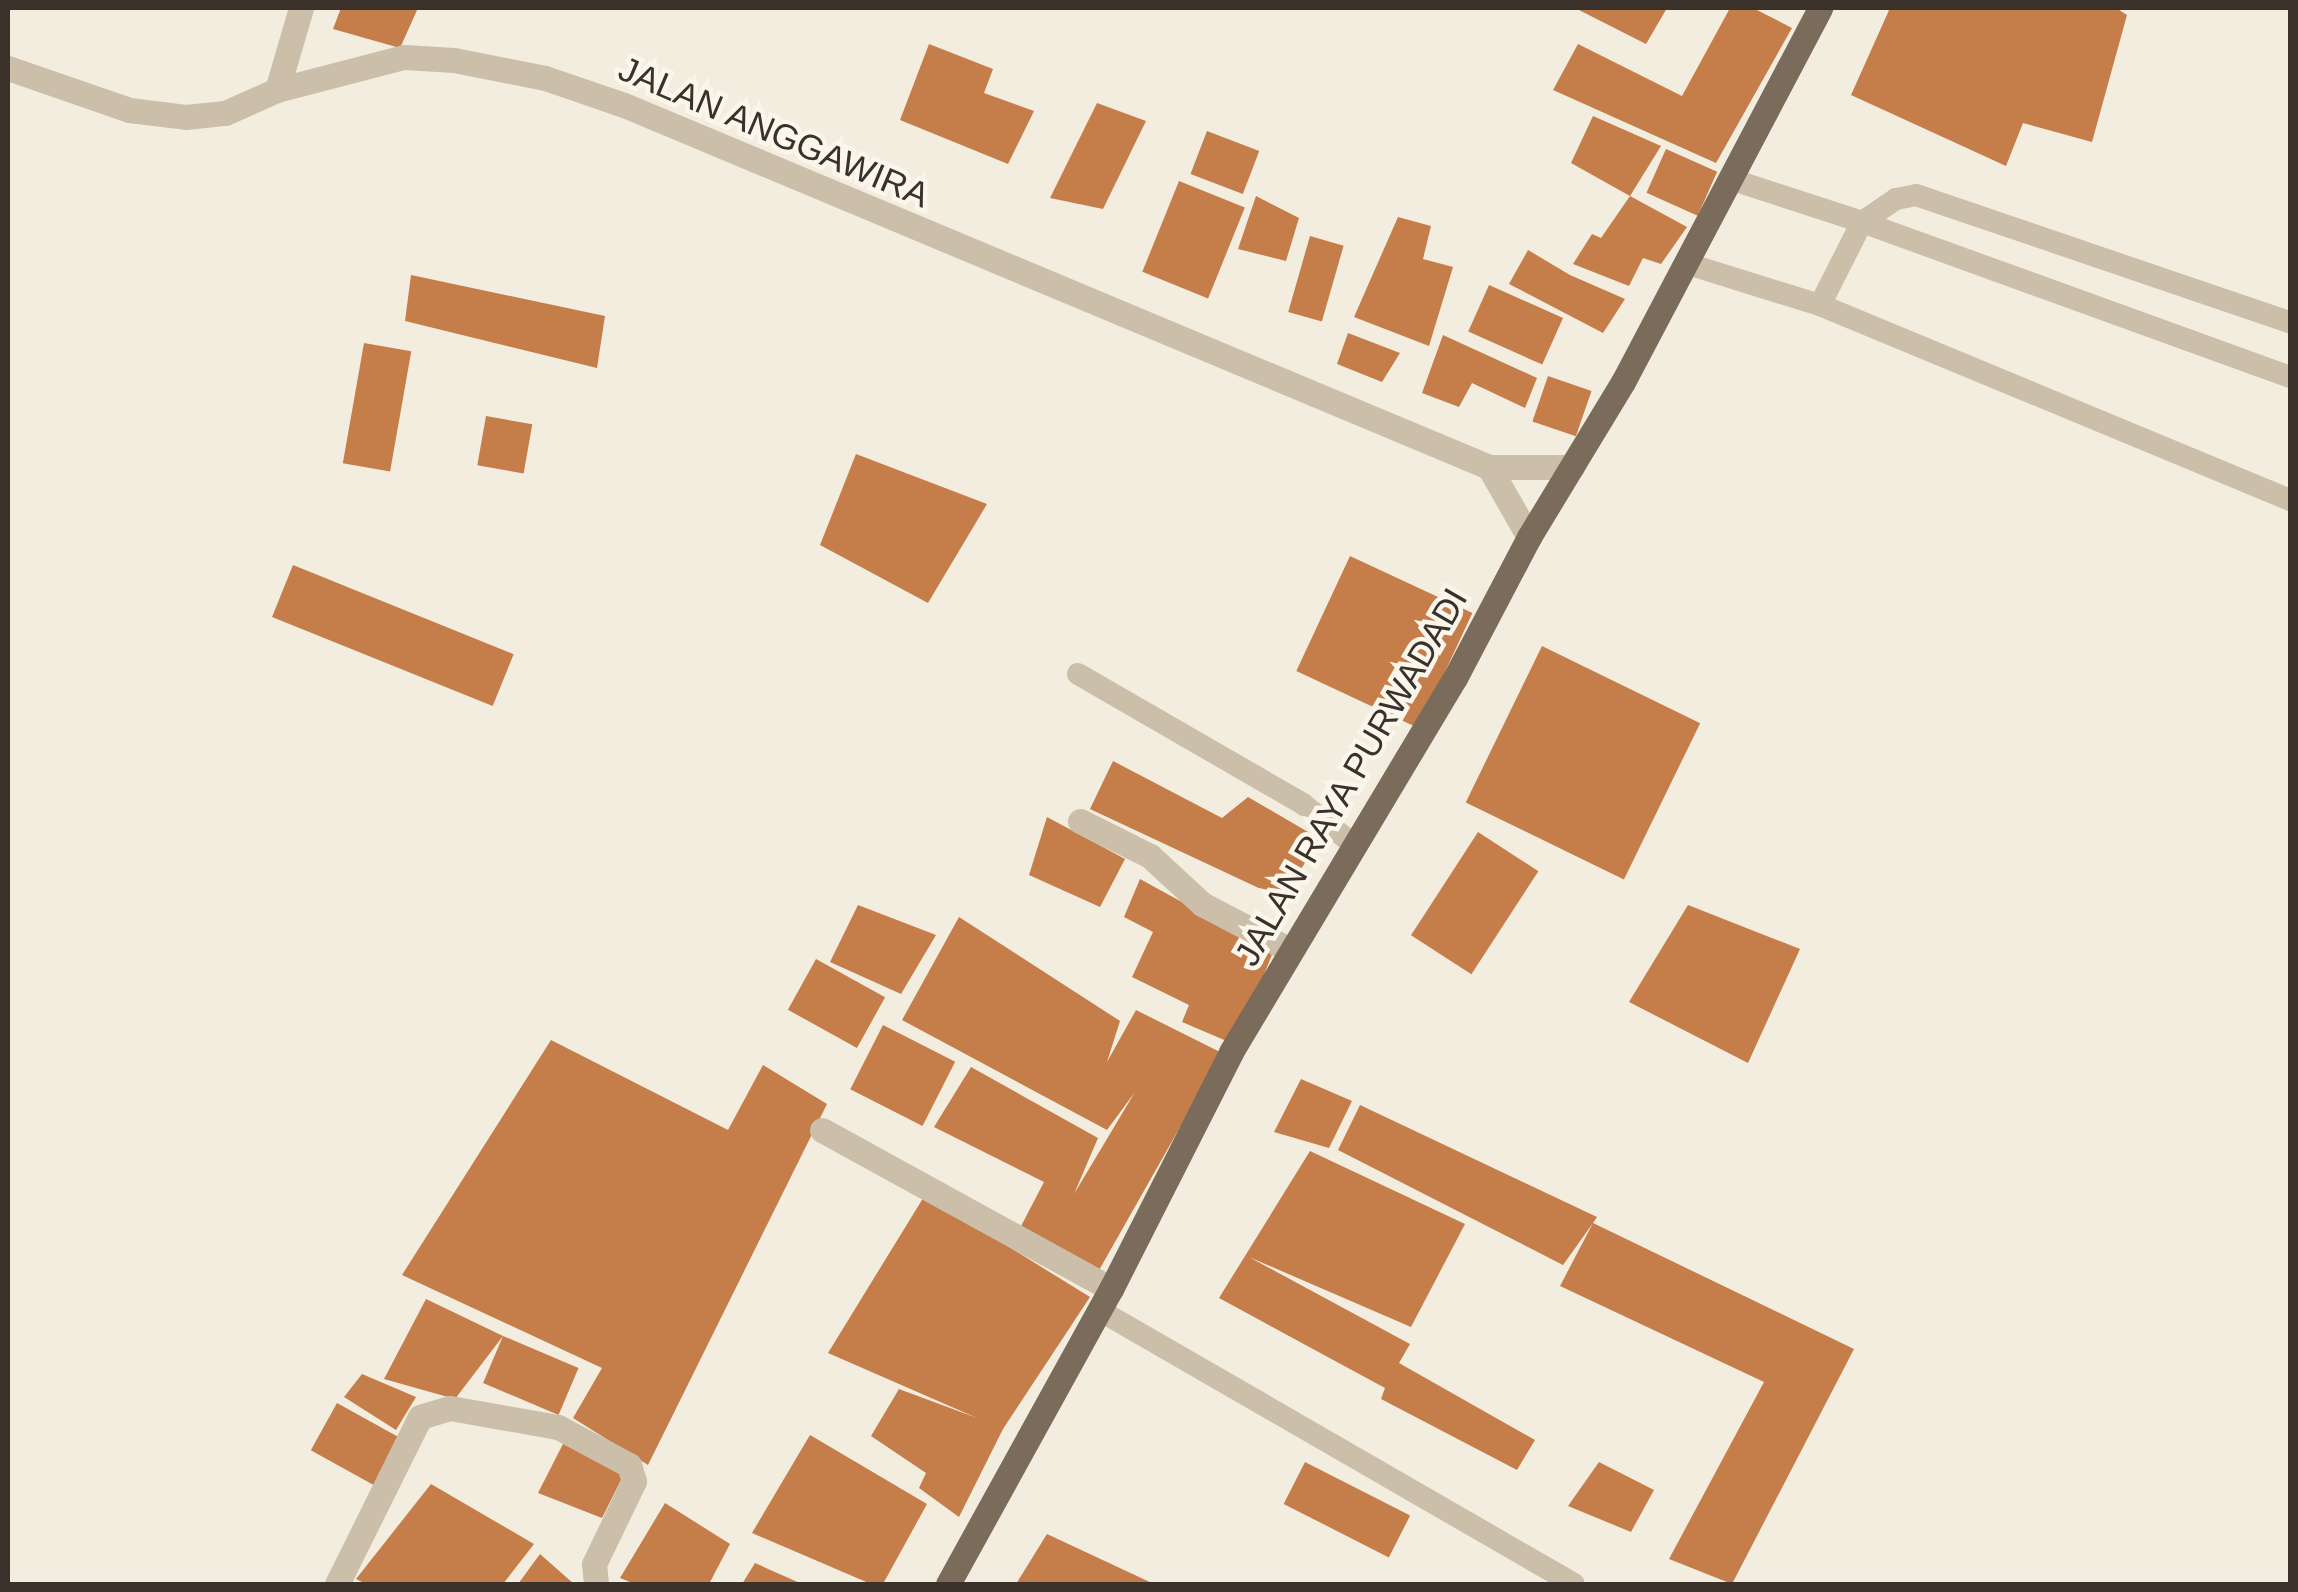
<!DOCTYPE html>
<style>
body{margin:0}
#map{position:relative;width:2298px;height:1592px;overflow:hidden;background:#f3eddf;font-family:Helvetica,sans-serif}
div>[style]{position:absolute}
[style*='--x']{left:calc(var(--x)*1px);top:calc(var(--y)*1px);width:calc(var(--w)*1px);rotate:calc(var(--a)*1deg)}
.building>*{inset:0;background:#c57d4a;transform-origin:0 0}
.lane>*{height:22px;margin:-11px;padding:0 11px;transform-origin:11px;border-radius:11px;background:#cbbfaa}
.street>*{height:25px;margin:-12.5px;padding:0 12.5px;transform-origin:12.5px;border-radius:12.5px;background:#cbbfaa}
.primary>*{height:25px;margin:-12.5px;padding:0 12.5px;transform-origin:12.5px;border-radius:12.5px;background:#7a6b5b}
span{translate:-50% -50%;white-space:nowrap;text-align:center;line-height:1.15;-webkit-text-stroke:9px #faf6eb;paint-order:stroke}
.street-label{font-size:35px;color:#39312a}
.frame{position:absolute;inset:0;border:10px solid #39312a;pointer-events:none}
</style>
<div id="map">
<div class="building">
<i style="clip-path:polygon(341px 8px,418px 8px,400px 48px,333px 29px)"></i>
<i style="clip-path:polygon(1575px 8px,1667px 8px,1646px 44px)"></i>
<i style="clip-path:polygon(1730px 8px,1753px 8px,1792px 28px,1716px 163px,1553px 90px,1578px 44px,1682px 96px)"></i>
<i style="clip-path:polygon(1890px 8px,2116px 8px,2127px 15px,2092px 142px,2023px 123px,2006px 166px,1851px 95px)"></i>
<i style="clip-path:polygon(929px 44px,993px 69px,984px 93px,1034px 111px,1008px 164px,900px 120px)"></i>
<i style="clip-path:polygon(1097px 103px,1146px 121px,1103px 209px,1050px 198px)"></i>
<i style="clip-path:polygon(1593px 116px,1661px 146px,1630px 196px,1571px 163px)"></i>
<i style="left:1207px;top:131px;width:56px;height:46px;rotate:21deg"></i>
<i style="left:1666px;top:149px;width:56px;height:48px;rotate:24deg"></i>
<i style="left:1179px;top:181px;width:71px;height:98px;rotate:22deg"></i>
<i style="clip-path:polygon(1256px 196px,1299px 218px,1286px 261px,1238px 249px)"></i>
<i style="clip-path:polygon(1630px 196px,1687px 227px,1661px 264px,1643px 258px,1629px 286px,1573px 264px,1592px 234px,1601px 238px)"></i>
<i style="clip-path:polygon(1398px 217px,1431px 226px,1423px 259px,1453px 267px,1429px 346px,1354px 317px)"></i>
<i style="left:1310px;top:236px;width:35px;height:79px;rotate:16deg"></i>
<i style="clip-path:polygon(1528px 250px,1570px 275px,1625px 299px,1603px 333px,1509px 284px)"></i>
<i style="clip-path:polygon(411px 275px,605px 316px,597px 368px,405px 321px)"></i>
<i style="left:1489px;top:285px;width:81px;height:51px;rotate:24deg"></i>
<i style="clip-path:polygon(1348px 333px,1400px 353px,1382px 382px,1337px 364px)"></i>
<i style="clip-path:polygon(1443px 335px,1537px 378px,1525px 408px,1472px 383px,1459px 407px,1422px 393px)"></i>
<i style="left:364px;top:343px;width:48px;height:122px;rotate:10deg"></i>
<i style="left:1548px;top:376px;width:46px;height:48px;rotate:19deg"></i>
<i style="left:486px;top:416px;width:47px;height:50px;rotate:10deg"></i>
<i style="clip-path:polygon(856px 454px,987px 504px,928px 603px,820px 545px)"></i>
<i style="left:1350px;top:556px;width:135px;height:127px;rotate:25deg"></i>
<i style="left:293px;top:565px;width:238px;height:56px;rotate:22deg"></i>
<i style="left:1542px;top:646px;width:176px;height:174px;rotate:26deg"></i>
<i style="clip-path:polygon(1113px 761px,1222px 818px,1248px 797px,1320px 839px,1282px 899px,1090px 809px)"></i>
<i style="clip-path:polygon(1047px 817px,1125px 859px,1100px 907px,1029px 875px)"></i>
<i style="left:1478px;top:832px;width:72px;height:123px;rotate:33deg"></i>
<i style="clip-path:polygon(1140px 879px,1273px 952px,1236px 1045px,1182px 1022px,1189px 1005px,1132px 977px,1153px 932px,1124px 917px)"></i>
<i style="clip-path:polygon(858px 905px,936px 935px,901px 994px,830px 962px)"></i>
<i style="clip-path:polygon(1688px 905px,1800px 949px,1748px 1063px,1629px 1002px)"></i>
<i style="clip-path:polygon(959px 917px,1120px 1021px,1107px 1062px,1136px 1010px,1222px 1053px,1098px 1272px,1019px 1230px,1044px 1182px,934px 1127px,971px 1067px,1098px 1138px,1074px 1194px,1135px 1092px,1107px 1130px,902px 1020px)"></i>
<i style="left:816px;top:959px;width:79px;height:58px;rotate:29deg"></i>
<i style="left:883px;top:1025px;width:81px;height:72px;rotate:27deg"></i>
<i style="clip-path:polygon(551px 1040px,728px 1130px,763px 1065px,827px 1104px,648px 1465px,573px 1418px,602px 1368px,402px 1275px)"></i>
<i style="clip-path:polygon(1301px 1079px,1352px 1101px,1329px 1148px,1274px 1132px)"></i>
<i style="clip-path:polygon(1360px 1105px,1597px 1217px,1593px 1223px,1854px 1349px,1732px 1584px,1669px 1559px,1764px 1382px,1560px 1286px,1593px 1223px,1563px 1265px,1338px 1150px)"></i>
<i style="clip-path:polygon(1310px 1151px,1465px 1224px,1411px 1327px,1249px 1257px,1410px 1344px,1399px 1363px,1535px 1440px,1517px 1470px,1381px 1399px,1385px 1388px,1219px 1298px)"></i>
<i style="clip-path:polygon(925px 1195px,1090px 1297px,1003px 1429px,959px 1517px,919px 1488px,926px 1473px,871px 1436px,899px 1389px,977px 1418px,828px 1353px)"></i>
<i style="clip-path:polygon(426px 1299px,503px 1336px,455px 1399px,384px 1379px)"></i>
<i style="left:503px;top:1336px;width:82px;height:51px;rotate:23deg"></i>
<i style="clip-path:polygon(362px 1374px,416px 1397px,396px 1430px,344px 1397px)"></i>
<i style="left:337px;top:1403px;width:80px;height:54px;rotate:29deg"></i>
<i style="clip-path:polygon(810px 1435px,927px 1504px,883px 1584px,871px 1584px,752px 1533px)"></i>
<i style="clip-path:polygon(565px 1440px,624px 1474px,602px 1518px,538px 1493px)"></i>
<i style="left:1305px;top:1462px;width:118px;height:47px;rotate:27deg"></i>
<i style="clip-path:polygon(1599px 1462px,1654px 1490px,1631px 1532px,1568px 1506px)"></i>
<i style="clip-path:polygon(431px 1484px,534px 1544px,503px 1584px,366px 1584px,356px 1579px)"></i>
<i style="clip-path:polygon(665px 1503px,730px 1544px,709px 1584px,635px 1584px,620px 1578px)"></i>
<i style="clip-path:polygon(1047px 1534px,1154px 1584px,1016px 1584px)"></i>
<i style="clip-path:polygon(540px 1554px,574px 1584px,518px 1584px)"></i>
<i style="clip-path:polygon(755px 1563px,802px 1584px,742px 1584px)"></i>
</div>
<div class="lane">
<i style="--x:1730;--y:179;--w:139;--a:18"></i>
<i style="--x:1862;--y:222;--w:455;--a:19.9"></i>
<i style="--x:1688;--y:264;--w:138;--a:17.3"></i>
<i style="--x:1820;--y:305;--w:509;--a:22.53"></i>
<i style="--x:1820;--y:305;--w:93;--a:-63.2"></i>
<i style="--x:1862;--y:222;--w:41;--a:-34.1"></i>
<i style="--x:1896;--y:199;--w:20;--a:-11"></i>
<i style="--x:1916;--y:195;--w:395;--a:18.8"></i>
<i style="--x:1078;--y:674;--w:260;--a:30"></i>
<i style="--x:1303;--y:804;--w:64;--a:38.7"></i>
<i style="--x:1099;--y:1310;--w:548;--a:29.98"></i>
</div>
<div class="street">
<i style="--x:8;--y:68;--w:128;--a:19.1"></i>
<i style="--x:129;--y:110;--w:57;--a:7"></i>
<i style="--x:186;--y:117;--w:39;--a:-6"></i>
<i style="--x:225;--y:113;--w:57;--a:-23.9"></i>
<i style="--x:277;--y:90;--w:131;--a:-14.6"></i>
<i style="--x:404;--y:57;--w:50;--a:3.4"></i>
<i style="--x:454;--y:60;--w:93;--a:11.2"></i>
<i style="--x:545;--y:78;--w:83;--a:18.9"></i>
<i style="--x:624;--y:105;--w:938;--a:22.71"></i>
<i style="--x:1489;--y:467;--w:83;--a:0"></i>
<i style="--x:277;--y:90;--w:85;--a:-73.7"></i>
<i style="--x:1489;--y:467;--w:81;--a:60.3"></i>
<i style="--x:1080;--y:821;--w:78;--a:26.6"></i>
<i style="--x:1150;--y:856;--w:71;--a:42.7"></i>
<i style="--x:1202;--y:904;--w:99;--a:27.6"></i>
<i style="--x:822;--y:1130;--w:330;--a:28.8"></i>
<i style="--x:337;--y:1584;--w:186;--a:-63.6"></i>
<i style="--x:420;--y:1417;--w:31;--a:-17"></i>
<i style="--x:450;--y:1408;--w:110;--a:10"></i>
<i style="--x:558;--y:1427;--w:81;--a:28.2"></i>
<i style="--x:629;--y:1465;--w:17;--a:73"></i>
<i style="--x:634;--y:1481;--w:92;--a:115.7"></i>
<i style="--x:594;--y:1564;--w:20;--a:84"></i>
</div>
<div class="primary">
<i style="--x:948;--y:1584;--w:337;--a:-61.1"></i>
<i style="--x:1111;--y:1289;--w:266;--a:-63.1"></i>
<i style="--x:1231;--y:1052;--w:436;--a:-59.1"></i>
<i style="--x:1455;--y:678;--w:159;--a:-62.3"></i>
<i style="--x:1529;--y:537;--w:181;--a:-58.8"></i>
<i style="--x:1623;--y:382;--w:423;--a:-62.2"></i>
</div>
<div class="street-label">
<span style="left:774px;top:132px;rotate:23deg">JALAN ANGGAWIRA</span>
<span style="left:1351px;top:777px;rotate:-60deg">JALAN RAYA PURWADADI</span>
</div>
<div class="frame"></div>
</div>
